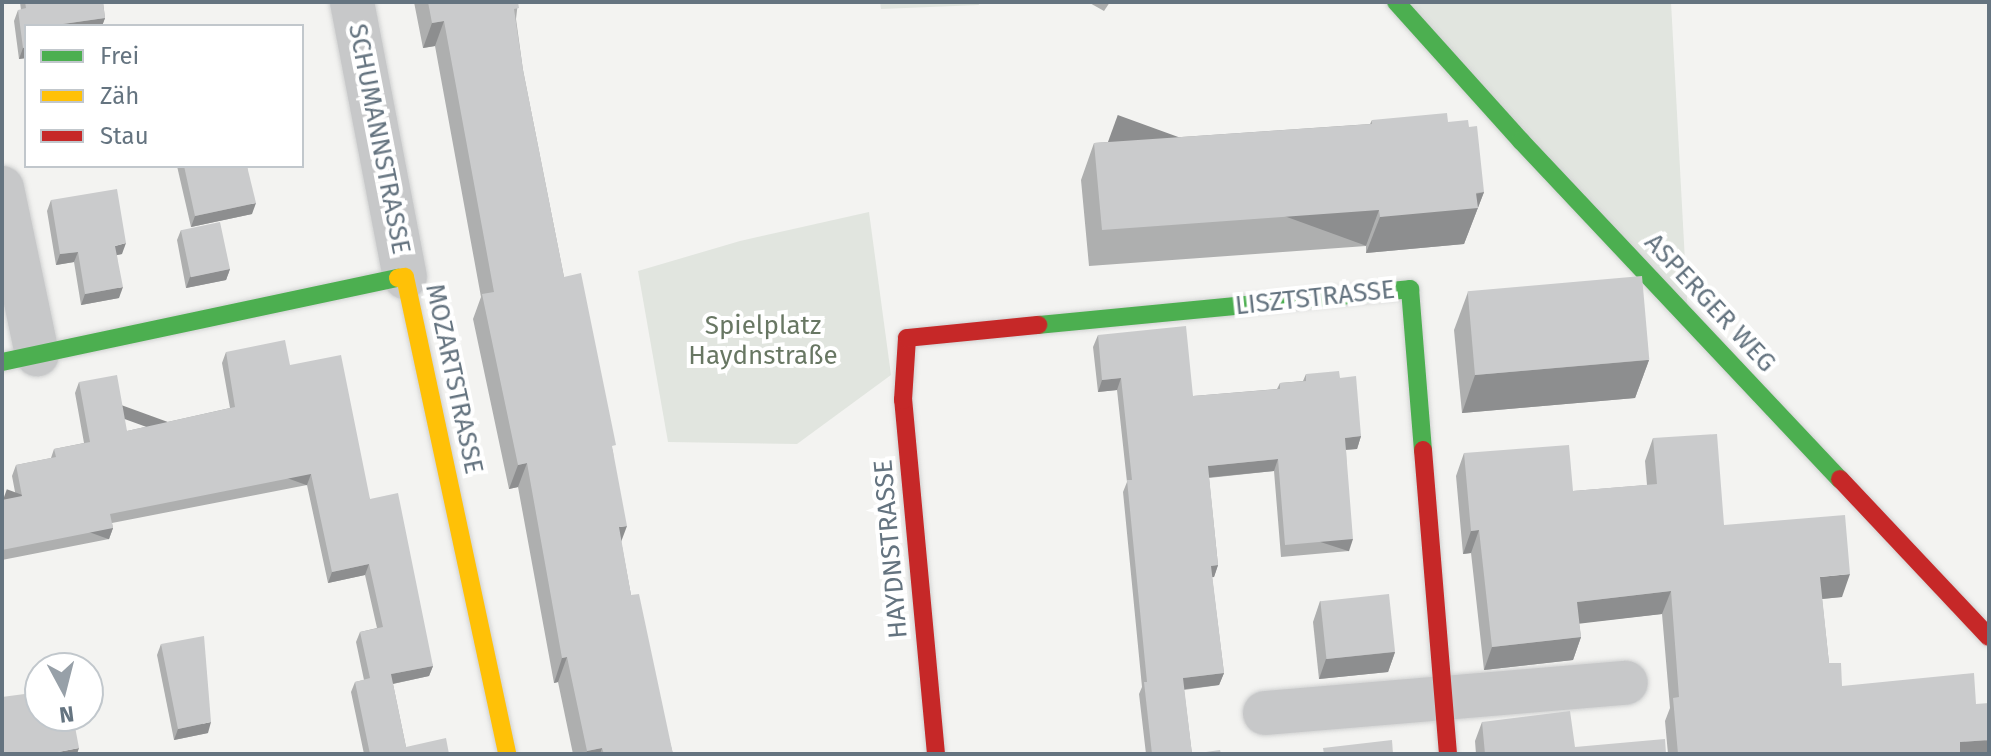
<!DOCTYPE html>
<meta charset="utf-8">
<style>
body{margin:0}
#map{position:relative;width:1991px;height:756px;overflow:hidden;background:#f3f3f1;font-family:"Fira Sans",sans-serif}
div>[style]{position:absolute}
[style*='--x']{left:calc(var(--x)*1px);top:calc(var(--y)*1px);width:calc(var(--w)*1px);rotate:calc(var(--a)*1deg)}
.green>*{inset:0;background:#e1e5df}
.roads{filter:drop-shadow(0 0 2px #d0d1d1) drop-shadow(0 0 2px #d0d1d1)}
.street>*{height:44px;margin:-22px;padding:0 22px;transform-origin:22px;border-radius:22px;background:#c7c8c9}
.fast>*{height:18px;margin:-9px;padding:0 9px;transform-origin:9px;border-radius:9px;background:#4caf50}
.slow>*{height:18px;margin:-9px;padding:0 9px;transform-origin:9px;border-radius:9px;background:#ffc107}
.jam>*{height:18px;margin:-9px;padding:0 9px;transform-origin:9px;border-radius:9px;background:#c62828}
.wall>*{inset:0;background:#aeafaf}
.shaded-wall>*{inset:0;background:#8d8e8f;transform-origin:0 0}
.building>*{inset:0;background:#cacbcc;transform-origin:0 0}
span{translate:-50% -50%;white-space:nowrap;text-align:center;line-height:1.15;-webkit-text-stroke:8px #fff;paint-order:stroke}
.street-label{font-size:26px;color:#657480}
.park-label{font-size:26px;color:#687763}
.frame{position:absolute;inset:0;border:4px solid #657480;pointer-events:none}
.legend{position:absolute;left:24px;top:24px;width:280px;height:144px;box-sizing:border-box;background:#fff;border:2px solid #c1c7cc;margin:0;padding:10px 14px;list-style:none;font-size:24px;color:#657480}
.legend li{display:flex;align-items:center;gap:16px;height:40px}
.legend b{width:40px;border:2px solid #c1c7cc}
.north{position:absolute;left:24px;top:652px;width:80px;height:80px;box-sizing:border-box;background:#fff;border:2px solid #c1c7cc;border-radius:50%;rotate:173deg;font-size:22px;font-weight:700;line-height:32px;text-align:center;color:#657480}
.north::after{content:'';display:block;margin:auto;width:28px;height:36px;background:#97a0a8;clip-path:polygon(50% 0,100% 100%,50% 72%,0 100%)}
</style>
<div id="map">
<div class="green">
<i style="clip-path:polygon(880px 2px,978px 2px,979px 5px,881px 9px)"></i>
<i style="clip-path:polygon(1396px 2px,1671px 2px,1688px 317px)"></i>
<i style="clip-path:polygon(869px 212px,891px 375px,797px 444px,668px 442px,638px 271px,740px 241px)"></i>
</div>
<div class="roads">
<div class="street">
<i style="--x:352;--y:2;--w:280;--a:79.1"></i>
<i style="--x:2;--y:188;--w:170;--a:78.1"></i>
<i style="--x:1265;--y:713;--w:362;--a:-4.8"></i>
</div>
<div class="fast">
<i style="--x:1396;--y:2;--w:187;--a:48"></i>
<i style="--x:1521;--y:141;--w:465;--a:46.7"></i>
<i style="--x:1038;--y:325;--w:374;--a:-5.5"></i>
<i style="--x:1410;--y:289;--w:162;--a:85.4"></i>
<i style="--x:2;--y:362;--w:405;--a:-12"></i>
</div>
<div class="slow">
<i style="--x:398;--y:278;--w:7;--a:-8"></i>
<i style="--x:405;--y:277;--w:488;--a:77.9"></i>
</div>
<div class="jam">
<i style="--x:1423;--y:450;--w:305;--a:85.3"></i>
<i style="--x:1840;--y:479;--w:217;--a:46.7"></i>
<i style="--x:936;--y:754;--w:356;--a:-95.3"></i>
<i style="--x:903;--y:400;--w:62;--a:-86.3"></i>
<i style="--x:907;--y:338;--w:132;--a:-5.7"></i>
</div>
</div>
<div class="wall">
<i style="clip-path:polygon(20px 2px,103px 2px,105px 18px,102px 26px,26px 26px,26px 58px,19px 59px,14px 21px,18px 10px,21px 10px)"></i>
<i style="clip-path:polygon(414px 2px,518px 2px,516px 19px,523px 70px,564px 277px,613px 452px,621px 541px,631px 595px,673px 754px,573px 754px,558px 682px,554px 683px,518px 487px,509px 489px,473px 319px,481px 297px,435px 46px,423px 48px)"></i>
<i style="clip-path:polygon(1088px 2px,1110px 2px,1104px 11px)"></i>
<i style="clip-path:polygon(1372px 120px,1484px 192px,1464px 244px,1366px 253px,1366px 246px,1089px 266px,1081px 180px,1094px 143px,1370px 124px)"></i>
<i style="clip-path:polygon(177px 166px,247px 166px,252px 214px,191px 227px)"></i>
<i style="clip-path:polygon(51px 200px,122px 254px,117px 255px,119px 298px,81px 305px,74px 262px,56px 265px,47px 211px)"></i>
<i style="clip-path:polygon(181px 230px,230px 269px,226px 280px,186px 288px,177px 240px)"></i>
<i style="clip-path:polygon(1468px 292px,1649px 360px,1635px 398px,1462px 413px,1454px 330px)"></i>
<i style="clip-path:polygon(1098px 335px,1193px 396px,1277px 389px,1280px 383px,1303px 381px,1306px 374px,1340px 378px,1361px 436px,1357px 449px,1346px 450px,1349px 551px,1281px 557px,1274px 471px,1209px 478px,1218px 565px,1214px 577px,1212px 577px,1224px 673px,1219px 685px,1184px 690px,1192px 754px,1221px 754px,1146px 754px,1139px 694px,1142px 687px,1123px 492px,1127px 482px,1117px 390px,1098px 392px,1093px 347px)"></i>
<i style="clip-path:polygon(226px 352px,290px 365px,370px 499px,433px 666px,429px 676px,393px 684px,406px 747px,449px 754px,364px 754px,351px 692px,355px 682px,364px 680px,356px 642px,360px 632px,377px 628px,365px 575px,328px 583px,307px 485px,112px 523px,113px 528px,109px 539px,2px 560px,2px 500px,16px 497px,12px 476px,16px 465px,51px 458px,54px 449px,84px 443px,75px 393px,79px 382px,127px 431px,230px 408px,222px 363px)"></i>
<i style="clip-path:polygon(1653px 438px,1724px 525px,1842px 597px,1822px 599px,1829px 663px,1842px 686px,1976px 704px,1989px 754px,1668px 754px,1665px 721px,1670px 708px,1662px 614px,1579px 623px,1581px 637px,1573px 660px,1484px 670px,1471px 553px,1463px 554px,1456px 476px,1464px 453px,1573px 491px,1647px 485px,1645px 461px)"></i>
<i style="clip-path:polygon(1320px 601px,1395px 652px,1388px 672px,1319px 679px,1313px 622px)"></i>
<i style="clip-path:polygon(161px 644px,208px 733px,174px 740px,157px 655px)"></i>
<i style="clip-path:polygon(1482px 722px,1575px 747px,1666px 754px,1476px 754px,1475px 741px)"></i>
</div>
<div class="shaded-wall">
<i style="clip-path:polygon(105px 18px,102px 26px,62px 26px,63px 24px)"></i>
<i style="clip-path:polygon(444px 21px,435px 46px,423px 48px,432px 23px)"></i>
<i style="clip-path:polygon(26px 47px,26px 58px,19px 59px,23px 48px)"></i>
<i style="clip-path:polygon(1484px 192px,1464px 244px,1366px 253px,1380px 217px)"></i>
<i style="clip-path:polygon(256px 203px,252px 214px,191px 227px,195px 216px)"></i>
<i style="left:1379px;top:210px;width:38px;height:278px;rotate:110deg"></i>
<i style="clip-path:polygon(126px 243px,122px 254px,112px 256px,115px 246px)"></i>
<i style="clip-path:polygon(78px 252px,74px 262px,56px 265px,60px 254px)"></i>
<i style="clip-path:polygon(230px 269px,226px 280px,186px 288px,190px 277px)"></i>
<i style="clip-path:polygon(123px 287px,119px 298px,81px 305px,85px 294px)"></i>
<i style="clip-path:polygon(1649px 360px,1635px 398px,1462px 413px,1475px 375px)"></i>
<i style="clip-path:polygon(1121px 378px,1117px 390px,1098px 392px,1102px 380px)"></i>
<i style="clip-path:polygon(1361px 436px,1357px 449px,1340px 450px,1345px 438px)"></i>
<i style="clip-path:polygon(1278px 459px,1274px 471px,1203px 478px,1208px 466px)"></i>
<i style="clip-path:polygon(527px 463px,518px 487px,509px 489px,518px 465px)"></i>
<i style="left:311px;top:474px;width:12px;height:205px;rotate:110deg"></i>
<i style="clip-path:polygon(627px 526px,618px 550px,619px 527px)"></i>
<i style="left:113px;top:528px;width:12px;height:113px;rotate:110deg"></i>
<i style="clip-path:polygon(1479px 530px,1471px 553px,1463px 554px,1471px 531px)"></i>
<i style="left:1353px;top:539px;width:13px;height:68px;rotate:108deg"></i>
<i style="clip-path:polygon(369px 564px,365px 575px,328px 583px,332px 572px)"></i>
<i style="clip-path:polygon(1218px 565px,1214px 577px,1206px 578px,1211px 566px)"></i>
<i style="clip-path:polygon(1850px 574px,1842px 597px,1811px 600px,1820px 577px)"></i>
<i style="clip-path:polygon(1671px 591px,1662px 614px,1568px 625px,1577px 602px)"></i>
<i style="clip-path:polygon(1581px 637px,1573px 660px,1484px 670px,1492px 647px)"></i>
<i style="clip-path:polygon(1395px 652px,1388px 672px,1319px 679px,1326px 659px)"></i>
<i style="clip-path:polygon(567px 657px,558px 682px,554px 683px,562px 658px)"></i>
<i style="clip-path:polygon(433px 666px,429px 676px,387px 685px,391px 674px)"></i>
<i style="clip-path:polygon(1224px 673px,1219px 685px,1178px 690px,1183px 678px)"></i>
<i style="clip-path:polygon(211px 722px,208px 733px,174px 740px,178px 729px)"></i>
<i style="clip-path:polygon(1989px 740px,1989px 754px,1955px 754px,1960px 742px)"></i>
<i style="clip-path:polygon(79px 748px,77px 754px,48px 754px)"></i>
<i style="clip-path:polygon(602px 748px,600px 754px,586px 754px,587px 751px)"></i>
</div>
<div class="building">
<i style="clip-path:polygon(25px 2px,103px 2px,105px 18px,63px 24px,63px 26px,26px 26px,26px 47px,23px 48px,18px 10px,26px 8px)"></i>
<i style="clip-path:polygon(428px 2px,518px 2px,519px 8px,514px 9px,523px 70px,564px 277px,581px 273px,616px 445px,612px 446px,627px 526px,619px 527px,631px 595px,639px 594px,673px 754px,604px 754px,602px 748px,587px 751px,567px 657px,562px 658px,527px 463px,518px 465px,482px 294px,494px 292px,444px 21px,432px 23px)"></i>
<i style="clip-path:polygon(1447px 113px,1448px 122px,1468px 120px,1469px 127px,1477px 126px,1484px 192px,1476px 193px,1478px 208px,1380px 217px,1379px 210px,1102px 230px,1094px 143px,1372px 124px,1372px 120px)"></i>
<i style="clip-path:polygon(184px 166px,247px 166px,256px 203px,195px 216px)"></i>
<i style="clip-path:polygon(117px 189px,126px 243px,115px 246px,123px 287px,85px 294px,78px 252px,60px 254px,51px 200px)"></i>
<i style="left:220px;top:222px;width:48px;height:40px;rotate:78deg"></i>
<i style="left:1642px;top:276px;width:84px;height:175px;rotate:85deg"></i>
<i style="clip-path:polygon(1186px 326px,1193px 396px,1280px 389px,1280px 383px,1306px 381px,1306px 374px,1339px 371px,1340px 378px,1356px 376px,1361px 436px,1345px 438px,1353px 539px,1285px 545px,1278px 459px,1208px 466px,1218px 565px,1211px 566px,1224px 673px,1183px 678px,1192px 754px,1220px 750px,1221px 754px,1152px 754px,1144px 682px,1147px 682px,1127px 480px,1132px 480px,1121px 378px,1102px 380px,1098px 335px)"></i>
<i style="clip-path:polygon(285px 340px,290px 365px,341px 355px,370px 499px,398px 493px,433px 666px,391px 674px,406px 747px,446px 738px,449px 754px,370px 754px,355px 682px,370px 678px,360px 632px,383px 627px,369px 564px,332px 572px,311px 474px,110px 514px,113px 528px,2px 550px,2px 500px,22px 496px,16px 465px,56px 457px,54px 449px,90px 442px,79px 382px,117px 375px,127px 431px,235px 407px,226px 352px)"></i>
<i style="clip-path:polygon(1717px 434px,1724px 525px,1845px 515px,1850px 574px,1820px 577px,1829px 663px,1841px 663px,1842px 686px,1974px 673px,1976px 704px,1989px 703px,1989px 740px,1960px 742px,1960px 754px,1678px 754px,1673px 698px,1679px 697px,1671px 591px,1577px 602px,1581px 637px,1492px 647px,1479px 530px,1471px 531px,1464px 453px,1569px 445px,1573px 491px,1657px 484px,1653px 438px)"></i>
<i style="left:1389px;top:594px;width:58px;height:69px;rotate:84deg"></i>
<i style="clip-path:polygon(204px 636px,211px 722px,178px 729px,161px 644px)"></i>
<i style="clip-path:polygon(40px 688px,40px 716px,73px 716px,79px 748px,48px 754px,2px 754px,2px 697px,32px 693px,31px 689px)"></i>
<i style="clip-path:polygon(1570px 711px,1575px 747px,1665px 739px,1666px 754px,1485px 754px,1482px 722px)"></i>
<i style="clip-path:polygon(1392px 740px,1393px 754px,1324px 754px,1323px 748px)"></i>
</div>
<div class="street-label">
<span style="left:379px;top:139px;rotate:79deg">SCHUMANNSTRASSE</span>
<span style="left:1315px;top:298px;rotate:-6deg">LISZTSTRASSE</span>
<span style="left:1710px;top:303px;rotate:47deg">ASPERGER WEG</span>
<span style="left:454px;top:379px;rotate:78deg">MOZARTSTRASSE</span>
<span style="left:891px;top:549px;rotate:-95deg">HAYDNSTRASSE</span>
</div>
<div class="park-label">
<span style="left:763px;top:341px">Spielplatz<br>Haydnstraße</span>
</div>
<div class="frame"></div>
<ul class="legend">
<li><b style="height:10px;background:#4caf50"></b>Frei</li>
<li><b style="height:10px;background:#ffc107"></b>Zäh</li>
<li><b style="height:10px;background:#c62828"></b>Stau</li>
</ul>
<div class="north">N</div>
</div>
